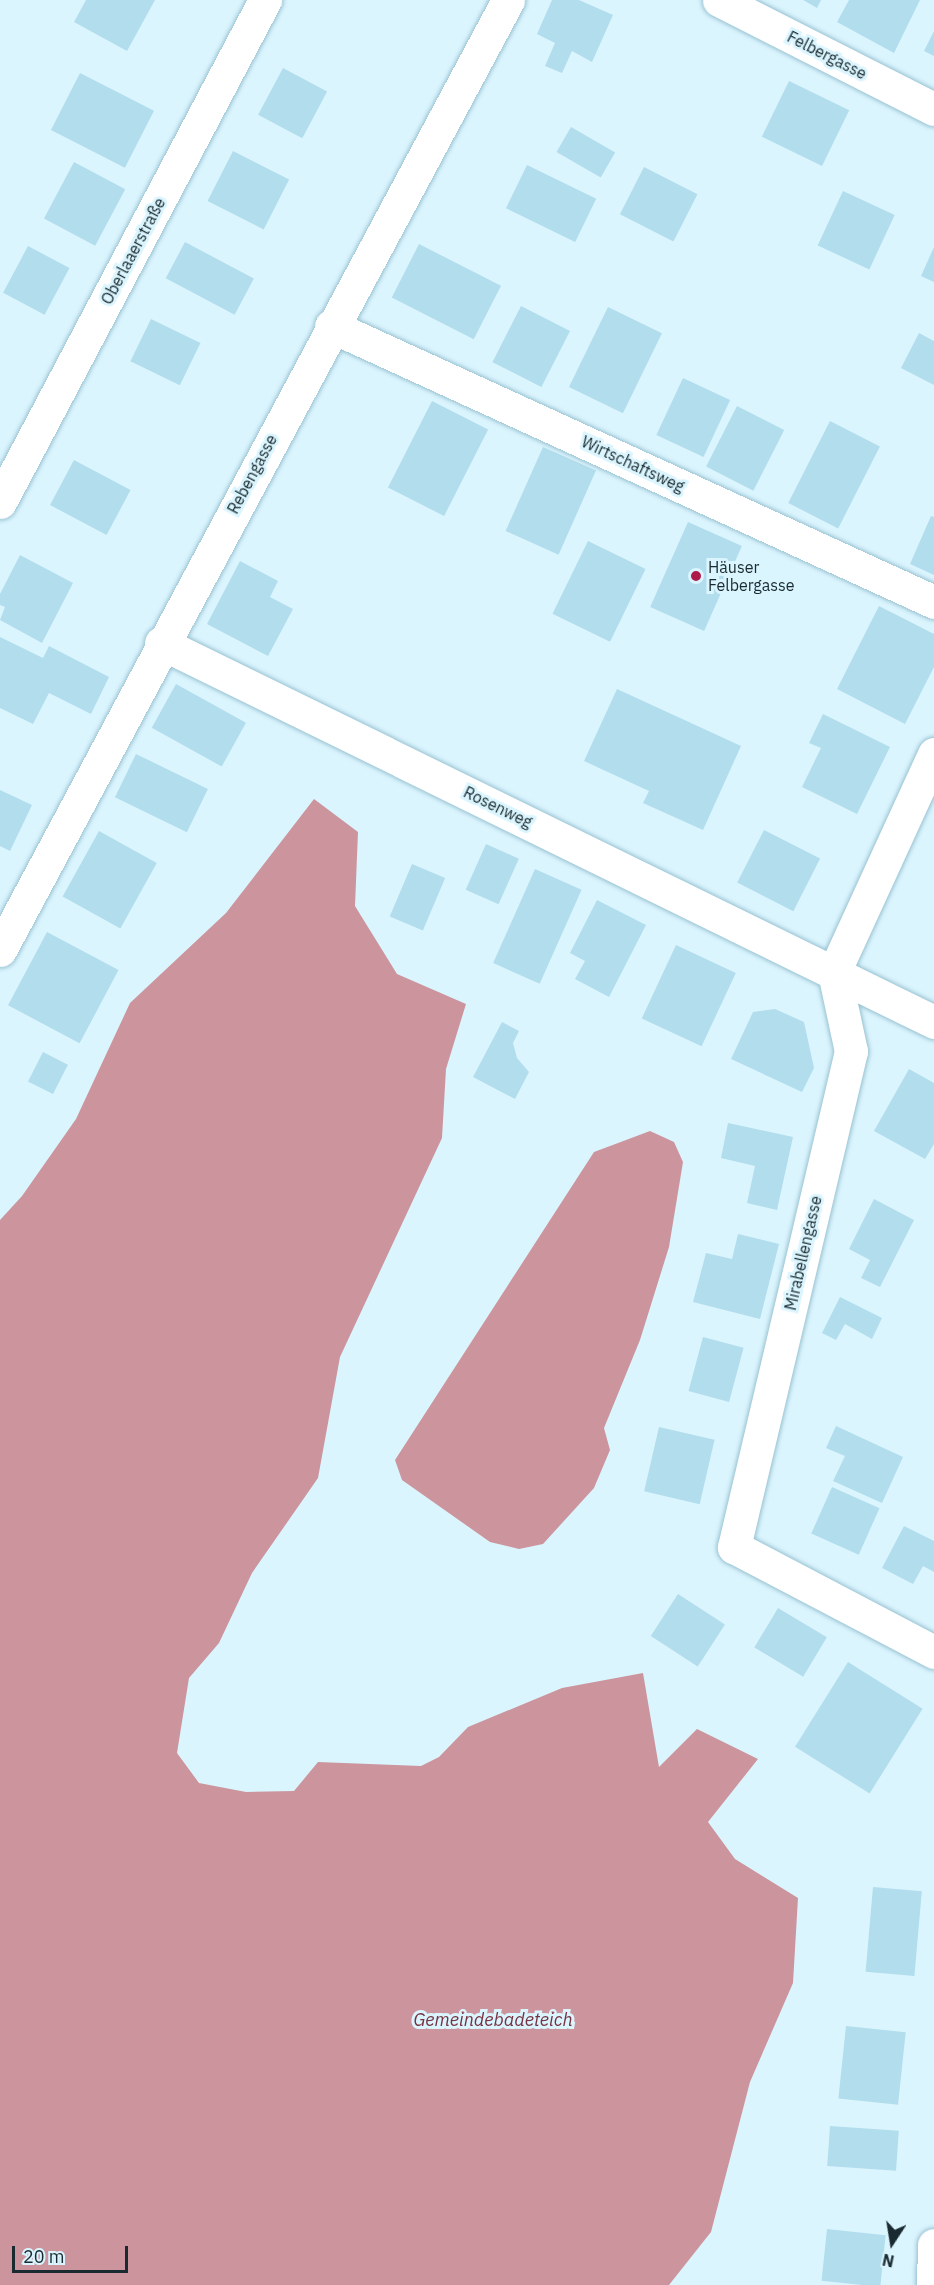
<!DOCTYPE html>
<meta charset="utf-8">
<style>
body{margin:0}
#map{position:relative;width:934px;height:2285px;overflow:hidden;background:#dbf5fe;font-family:"IBM Plex Sans",sans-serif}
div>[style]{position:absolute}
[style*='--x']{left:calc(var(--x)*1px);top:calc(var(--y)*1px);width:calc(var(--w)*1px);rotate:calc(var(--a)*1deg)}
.water>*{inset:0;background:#cc959d}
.building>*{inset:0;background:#b2dded;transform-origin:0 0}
.roads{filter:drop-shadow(0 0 2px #98c2d2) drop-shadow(0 0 2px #98c2d2)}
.minor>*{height:33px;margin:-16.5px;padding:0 16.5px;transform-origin:16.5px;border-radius:16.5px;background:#fff}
.dots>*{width:16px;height:16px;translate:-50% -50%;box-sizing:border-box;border:3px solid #dbf5fe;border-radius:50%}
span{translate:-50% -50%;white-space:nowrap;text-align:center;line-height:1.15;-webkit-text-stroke:6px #dbf5fe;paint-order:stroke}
.street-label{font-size:16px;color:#192a30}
.poi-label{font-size:16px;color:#192a30}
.left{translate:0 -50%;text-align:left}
.water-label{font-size:18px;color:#763240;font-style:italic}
.north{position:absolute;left:862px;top:2213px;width:60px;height:60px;-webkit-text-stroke:4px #dbf5fe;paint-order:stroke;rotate:192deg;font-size:16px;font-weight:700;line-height:24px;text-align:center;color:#192a30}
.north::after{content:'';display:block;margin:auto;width:21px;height:27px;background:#192a30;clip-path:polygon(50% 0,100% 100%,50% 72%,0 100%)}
.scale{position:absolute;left:12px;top:2246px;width:116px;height:27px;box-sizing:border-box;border:3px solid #192a30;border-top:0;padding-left:8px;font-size:18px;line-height:21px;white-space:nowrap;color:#192a30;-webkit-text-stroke:4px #dbf5fe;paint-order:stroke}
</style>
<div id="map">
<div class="water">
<i style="clip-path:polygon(314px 799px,358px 832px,355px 906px,397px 974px,466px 1004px,446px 1069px,442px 1138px,340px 1357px,318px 1478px,252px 1573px,219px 1643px,189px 1678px,177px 1753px,199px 1783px,246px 1792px,294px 1791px,318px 1762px,421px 1766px,439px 1757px,468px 1727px,562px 1688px,643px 1673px,659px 1767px,697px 1729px,758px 1759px,708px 1822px,735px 1859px,798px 1898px,793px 1983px,750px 2082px,711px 2232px,669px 2285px,0 2285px,0 1220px,22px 1196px,76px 1119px,130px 1003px,226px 913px)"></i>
<i style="clip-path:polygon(650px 1131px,674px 1142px,683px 1162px,669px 1247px,640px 1340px,604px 1428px,610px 1450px,594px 1488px,543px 1544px,519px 1549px,490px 1542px,402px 1480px,395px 1460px,594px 1152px)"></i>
</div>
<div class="building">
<i style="clip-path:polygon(86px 0,155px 0,127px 51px,74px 22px)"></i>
<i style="clip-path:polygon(552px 0,579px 0,613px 15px,592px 62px,572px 51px,562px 73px,545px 66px,555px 43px,537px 34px)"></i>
<i style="clip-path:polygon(803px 0,821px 0,817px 8px)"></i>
<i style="clip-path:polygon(849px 0,920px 0,894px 53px,837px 22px)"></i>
<i style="clip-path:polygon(934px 31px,934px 56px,924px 51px)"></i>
<i style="left:283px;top:68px;width:50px;height:53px;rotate:28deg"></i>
<i style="left:80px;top:73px;width:83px;height:64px;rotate:27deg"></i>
<i style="left:789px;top:81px;width:67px;height:62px;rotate:26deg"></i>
<i style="left:571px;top:127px;width:51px;height:29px;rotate:30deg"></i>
<i style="left:233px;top:151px;width:63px;height:56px;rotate:27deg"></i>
<i style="left:74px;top:162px;width:58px;height:64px;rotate:28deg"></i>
<i style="left:527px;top:165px;width:77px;height:48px;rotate:26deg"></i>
<i style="left:644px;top:167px;width:60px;height:53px;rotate:27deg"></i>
<i style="left:843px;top:191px;width:57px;height:60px;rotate:25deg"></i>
<i style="left:185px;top:242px;width:78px;height:41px;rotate:28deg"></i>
<i style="left:419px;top:244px;width:92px;height:60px;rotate:27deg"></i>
<i style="left:28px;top:246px;width:47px;height:53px;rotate:28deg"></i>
<i style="clip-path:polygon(934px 247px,934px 282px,921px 276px)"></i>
<i style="left:521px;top:306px;width:55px;height:63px;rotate:27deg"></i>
<i style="left:608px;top:307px;width:60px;height:89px;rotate:26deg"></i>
<i style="left:151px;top:319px;width:55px;height:47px;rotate:26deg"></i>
<i style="clip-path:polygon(919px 333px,934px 341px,934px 385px,901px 368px)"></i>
<i style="left:683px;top:378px;width:52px;height:63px;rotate:25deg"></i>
<i style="left:432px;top:401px;width:63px;height:97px;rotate:27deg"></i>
<i style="left:737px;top:406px;width:53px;height:68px;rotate:27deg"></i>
<i style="left:830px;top:421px;width:56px;height:92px;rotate:27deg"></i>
<i style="left:543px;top:447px;width:58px;height:92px;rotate:24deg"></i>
<i style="left:74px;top:460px;width:64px;height:51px;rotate:28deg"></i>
<i style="clip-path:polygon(931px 516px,934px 517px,934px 575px,910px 564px)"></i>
<i style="left:688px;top:522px;width:59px;height:93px;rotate:24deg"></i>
<i style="left:588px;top:541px;width:64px;height:81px;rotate:26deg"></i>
<i style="clip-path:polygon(20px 555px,73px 583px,42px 643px,0 620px,5px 607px,0 605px,0 594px)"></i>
<i style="clip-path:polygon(240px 561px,278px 581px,270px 597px,293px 609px,268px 656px,207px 624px)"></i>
<i style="clip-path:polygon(879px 606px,934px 634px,934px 667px,905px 724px,837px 689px)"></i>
<i style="clip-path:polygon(0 637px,43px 658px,49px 646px,109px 677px,91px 714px,49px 693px,33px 724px,0 708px)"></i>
<i style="left:176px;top:684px;width:80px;height:50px;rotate:29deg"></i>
<i style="clip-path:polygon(617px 689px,741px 746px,703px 830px,643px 803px,649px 791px,584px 761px)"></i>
<i style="clip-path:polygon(823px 714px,890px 747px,857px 814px,802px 787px,821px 748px,809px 743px)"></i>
<i style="left:136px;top:754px;width:80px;height:48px;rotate:26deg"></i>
<i style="clip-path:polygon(0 790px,32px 805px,10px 851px,0 846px)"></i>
<i style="left:764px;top:830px;width:63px;height:59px;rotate:27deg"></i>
<i style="left:99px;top:831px;width:66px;height:75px;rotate:29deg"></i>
<i style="left:486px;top:844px;width:36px;height:50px;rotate:24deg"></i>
<i style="left:412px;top:864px;width:36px;height:57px;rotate:23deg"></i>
<i style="left:535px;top:869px;width:51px;height:103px;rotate:24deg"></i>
<i style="clip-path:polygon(597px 900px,646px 925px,609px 997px,575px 979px,585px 961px,570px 953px)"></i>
<i style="left:47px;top:932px;width:81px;height:83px;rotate:28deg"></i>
<i style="left:676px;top:945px;width:66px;height:81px;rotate:25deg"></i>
<i style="clip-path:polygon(775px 1009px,804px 1022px,814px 1068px,802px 1092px,731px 1059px,753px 1012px)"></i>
<i style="clip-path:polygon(502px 1022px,519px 1031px,513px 1043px,517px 1058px,529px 1072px,515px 1099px,473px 1077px)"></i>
<i style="left:43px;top:1052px;width:28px;height:33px;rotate:27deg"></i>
<i style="clip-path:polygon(909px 1069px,934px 1083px,934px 1144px,925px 1159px,874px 1131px)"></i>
<i style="clip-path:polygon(728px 1123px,793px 1137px,777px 1210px,747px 1203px,755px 1166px,721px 1158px)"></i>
<i style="clip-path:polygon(874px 1199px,914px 1220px,880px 1287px,861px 1278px,870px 1260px,849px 1249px)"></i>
<i style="clip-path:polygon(738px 1234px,779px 1244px,760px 1319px,693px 1302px,706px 1253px,732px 1259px)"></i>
<i style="clip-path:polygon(840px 1297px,882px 1318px,872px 1339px,845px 1324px,836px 1340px,822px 1333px)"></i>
<i style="left:703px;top:1337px;width:42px;height:56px;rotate:15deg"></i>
<i style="clip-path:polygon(836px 1426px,903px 1457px,882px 1503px,833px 1481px,845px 1456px,826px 1448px)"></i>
<i style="left:659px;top:1427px;width:57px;height:66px;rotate:13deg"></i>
<i style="left:832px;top:1487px;width:52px;height:51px;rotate:24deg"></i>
<i style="clip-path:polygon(904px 1526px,934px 1541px,934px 1572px,923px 1566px,913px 1584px,882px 1568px)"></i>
<i style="left:678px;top:1594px;width:56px;height:50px;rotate:33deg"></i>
<i style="left:778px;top:1608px;width:57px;height:46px;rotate:31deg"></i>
<i style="left:848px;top:1662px;width:88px;height:100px;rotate:32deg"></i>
<i style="left:873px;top:1887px;width:49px;height:85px;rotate:5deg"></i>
<i style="left:846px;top:2026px;width:60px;height:73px;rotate:6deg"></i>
<i style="left:830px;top:2126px;width:69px;height:40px;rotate:4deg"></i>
<i style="left:827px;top:2229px;width:59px;height:52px;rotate:6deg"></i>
</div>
<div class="roads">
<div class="minor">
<i style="--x:719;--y:0;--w:241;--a:26.9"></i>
<i style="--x:331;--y:326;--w:663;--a:24.59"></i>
<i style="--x:0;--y:502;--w:568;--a:-62.17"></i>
<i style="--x:161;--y:643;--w:861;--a:26.12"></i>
<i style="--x:934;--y:754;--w:240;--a:114.6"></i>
<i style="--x:834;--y:972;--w:81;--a:77.9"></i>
<i style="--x:851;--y:1051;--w:510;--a:103.27"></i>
<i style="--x:734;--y:1547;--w:226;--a:27.7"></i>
<i style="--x:0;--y:950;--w:1077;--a:-61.86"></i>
<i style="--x:933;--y:2285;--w:40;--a:-88.6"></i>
</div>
</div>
<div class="dots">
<i style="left:696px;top:576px;background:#ae1b4a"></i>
</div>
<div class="street-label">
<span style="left:827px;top:55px;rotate:27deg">Felbergasse</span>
<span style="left:133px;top:251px;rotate:-62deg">Oberlaaerstraße</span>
<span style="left:633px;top:464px;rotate:25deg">Wirtschaftsweg</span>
<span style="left:252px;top:474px;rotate:-62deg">Rebengasse</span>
<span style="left:498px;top:807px;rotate:26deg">Rosenweg</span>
<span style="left:803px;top:1253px;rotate:-77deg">Mirabellengasse</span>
</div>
<div class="poi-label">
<span class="left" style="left:708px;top:576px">Häuser<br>Felbergasse</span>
</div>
<div class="water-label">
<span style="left:493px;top:2020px">Gemeindebadeteich</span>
</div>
<div class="north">N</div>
<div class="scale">20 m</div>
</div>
